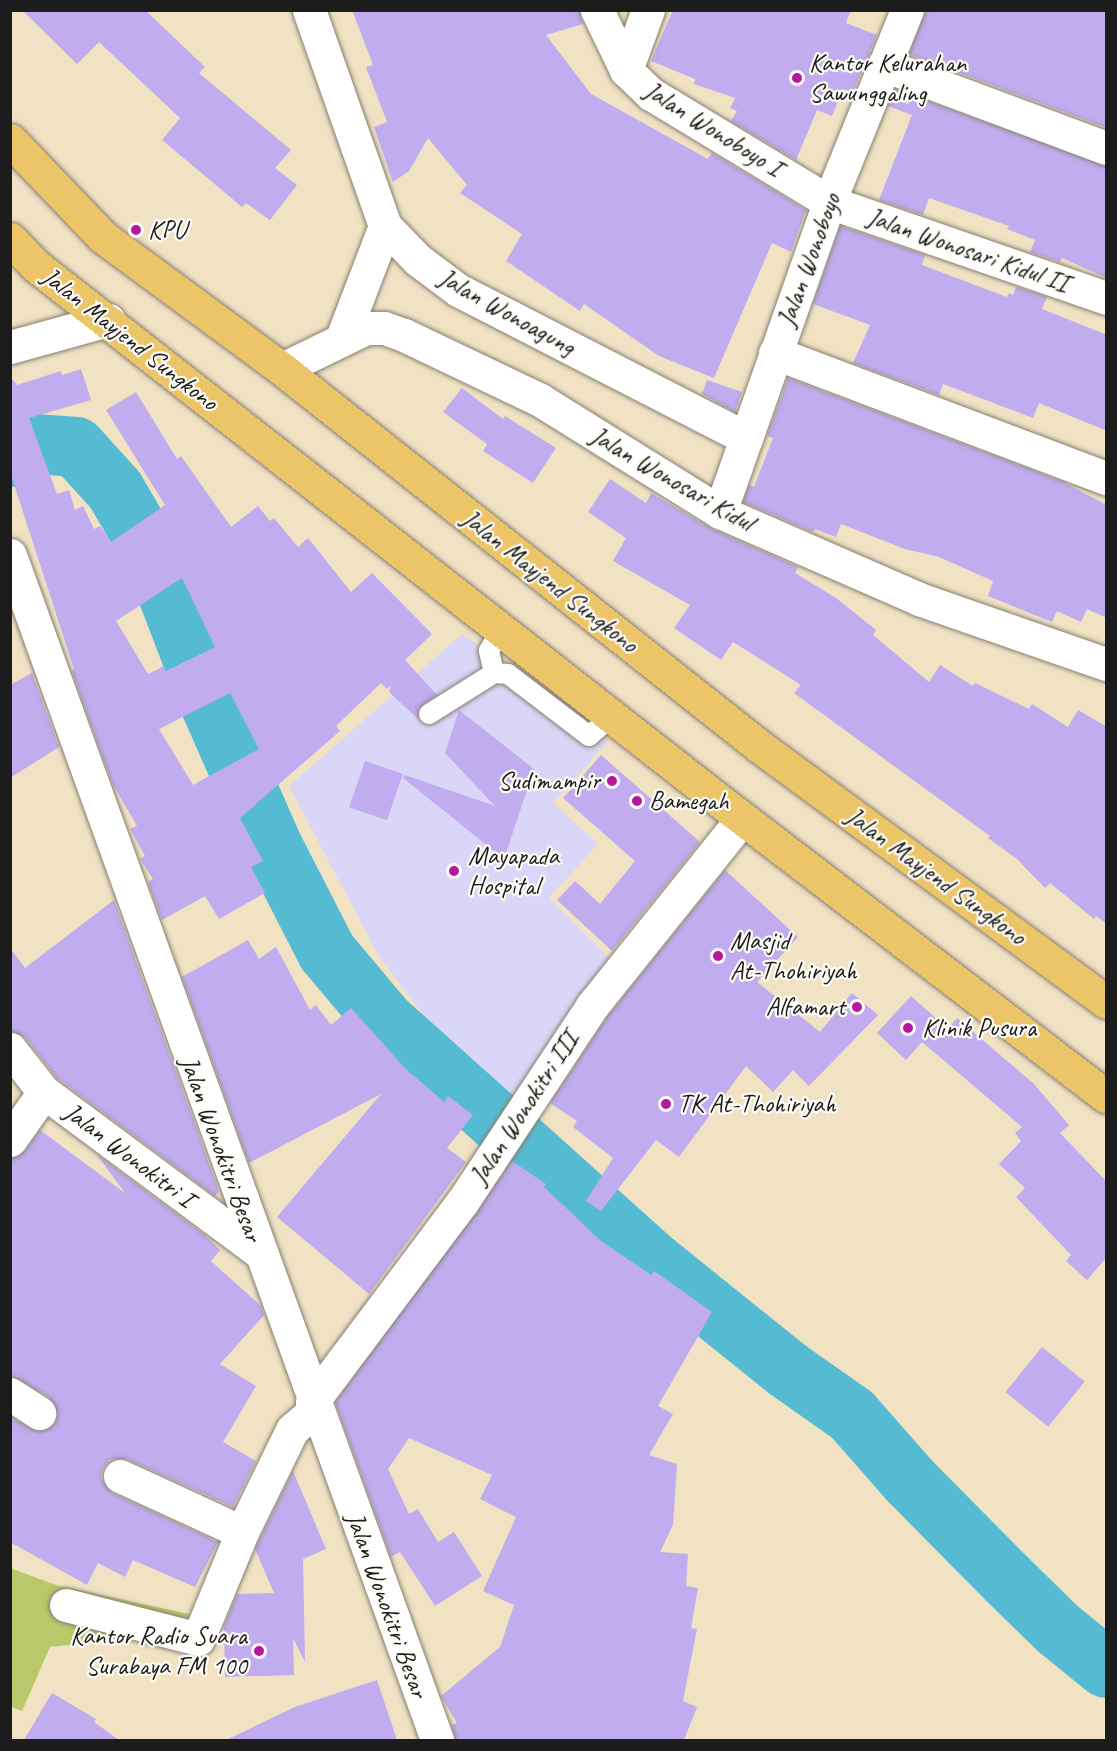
<!DOCTYPE html>
<style>
body{margin:0}
#map{position:relative;width:1117px;height:1751px;overflow:hidden;background:#f1e2c4;font-family:Caveat,sans-serif}
div>[style]{position:absolute}
[style*='--x']{left:calc(var(--x)*1px);top:calc(var(--y)*1px);width:calc(var(--w)*1px);rotate:calc(var(--a)*1deg)}
.built>*{inset:0;background:#dad6f7}
.green>*{inset:0;background:#b9c86b}
.river>*{height:60px;margin:-30px;padding:0 30px;transform-origin:30px;border-radius:30px;background:#55bbd3}
.building>*{inset:0;background:#c0acee;transform-origin:0 0}
.roads{filter:drop-shadow(0 0 2px #867f70) drop-shadow(0 0 2px #867f70)}
.service>*{height:20px;margin:-10px;padding:0 10px;transform-origin:10px;border-radius:10px;background:#fff}
.minor>*{height:33px;margin:-16.5px;padding:0 16.5px;transform-origin:16.5px;border-radius:16.5px;background:#fff}
.tertiary>*{height:33px;margin:-16.5px;padding:0 16.5px;transform-origin:16.5px;border-radius:16.5px;background:#fff}
.primary>*{height:33px;margin:-16.5px;padding:0 16.5px;transform-origin:16.5px;border-radius:16.5px;background:#edc569}
.dots>*{width:16px;height:16px;translate:-50% -50%;box-sizing:border-box;border:3px solid #fdfcf7;border-radius:50%}
span{translate:-50% -50%;white-space:nowrap;text-align:center;line-height:1.15;-webkit-text-stroke:4.5px #fdfcf7;paint-order:stroke}
.poi-label{font-size:26px;color:#1c1c1c}
.left{translate:0 -50%;text-align:left}
.right{translate:-100% -50%;text-align:right}
.street-label{font-size:26px;color:#1c1c1c}
.frame{position:absolute;inset:0;border:12px solid #1c1c1c;pointer-events:none}
</style>
<div id="map">
<div class="built">
<i style="clip-path:polygon(462px 634px,608px 741px,553px 803px,598px 844px,549px 898px,614px 962px,519px 1102px,449px 1048px,380px 958px,289px 786px)"></i>
</div>
<div class="green">
<i style="clip-path:polygon(10px 1568px,56px 1585px,189px 1614px,187px 1632px,50px 1647px,22px 1711px,11px 1707px)"></i>
</div>
<div class="river">
<i style="--x:10;--y:457;--w:28;--a:-27"></i>
<i style="--x:35;--y:444;--w:41;--a:4.2"></i>
<i style="--x:76;--y:447;--w:58;--a:47.8"></i>
<i style="--x:115;--y:490;--w:73;--a:59.6"></i>
<i style="--x:152;--y:553;--w:162;--a:69"></i>
<i style="--x:210;--y:704;--w:156;--a:66.2"></i>
<i style="--x:273;--y:847;--w:118;--a:62.8"></i>
<i style="--x:327;--y:952;--w:90;--a:50"></i>
<i style="--x:385;--y:1021;--w:363;--a:41.9"></i>
<i style="--x:655;--y:1263;--w:171;--a:38.8"></i>
<i style="--x:788;--y:1370;--w:78;--a:35.1"></i>
<i style="--x:852;--y:1415;--w:88;--a:48.7"></i>
<i style="--x:910;--y:1481;--w:136;--a:45.3"></i>
<i style="--x:1006;--y:1578;--w:71;--a:44.4"></i>
<i style="--x:1057;--y:1628;--w:63;--a:39.2"></i>
</div>
<div class="building">
<i style="clip-path:polygon(22px 10px,145px 10px,205px 67px,199px 73px,291px 150px,275px 168px,297px 185px,270px 220px,246px 203px,242px 207px,162px 140px,180px 118px,99px 42px,77px 64px)"></i>
<i style="clip-path:polygon(352px 10px,579px 10px,583px 24px,546px 35px,591px 94px,708px 159px,712px 153px,806px 210px,791px 252px,772px 243px,714px 378px,659px 356px,584px 304px,580px 311px,506px 261px,522px 234px,460px 193px,467px 185px,428px 138px,409px 171px,393px 182px,374px 127px,387px 122px,366px 67px,373px 65px)"></i>
<i style="clip-path:polygon(673px 10px,851px 10px,846px 23px,877px 35px,853px 92px,843px 89px,832px 116px,817px 110px,796px 160px,731px 121px,737px 111px,730px 108px,735px 98px,694px 84px,695px 79px,651px 61px)"></i>
<i style="clip-path:polygon(925px 10px,1107px 10px,1107px 128px,909px 54px)"></i>
<i style="clip-path:polygon(895px 89px,1107px 166px,1107px 278px,1062px 258px,1060px 262px,1030px 252px,1035px 240px,1007px 229px,1009px 226px,929px 198px,923px 215px,879px 200px,912px 115px,888px 106px)"></i>
<i style="clip-path:polygon(840px 226px,925px 255px,922px 265px,1007px 297px,1009px 293px,1013px 295px,1016px 287px,1047px 297px,1042px 309px,1107px 335px,1107px 431px,1039px 403px,1033px 418px,943px 384px,939px 395px,853px 363px,870px 325px,813px 304px)"></i>
<i style="clip-path:polygon(evenodd,81px 369px,91px 400px,29px 418px,57px 494px,69px 490px,75px 510px,83px 506px,94px 529px,100px 526px,111px 542px,165px 505px,106px 410px,136px 392px,177px 459px,181px 456px,231px 527px,258px 506px,270px 521px,274px 518px,298px 547px,308px 538px,351px 592px,372px 573px,432px 634px,405px 660px,437px 695px,419px 708px,418px 719px,389px 692px,391px 685px,387px 689px,381px 683px,336px 726px,340px 731px,240px 818px,263px 861px,251px 867px,265px 893px,219px 919px,205px 896px,162px 920px,148px 882px,153px 879px,140px 859px,145px 856px,130px 829px,137px 826px,112px 783px,72px 671px,74px 669px,10px 472px,10px 376px,17px 385px,61px 371px,62px 375px,81px 369px,182px 578px,215px 647px,166px 671px,164px 666px,148px 674px,116px 621px,182px 578px,81px 369px,230px 693px,259px 749px,193px 785px,159px 729px,230px 693px)"></i>
<i style="clip-path:polygon(788px 378px,1061px 481px,1107px 505px,1107px 618px,1087px 609px,1081px 622px,1057px 611px,1052px 622px,988px 596px,993px 581px,939px 557px,905px 549px,841px 524px,836px 537px,815px 529px,813px 532px,743px 502px,749px 485px,754px 487px,773px 438px,767px 436px)"></i>
<i style="clip-path:polygon(707px 380px,742px 392px,735px 412px,702px 394px)"></i>
<i style="clip-path:polygon(462px 388px,503px 419px,505px 416px,556px 448px,533px 483px,483px 451px,487px 444px,443px 412px)"></i>
<i style="clip-path:polygon(610px 479px,646px 503px,651px 493px,712px 529px,798px 567px,795px 573px,836px 598px,876px 630px,873px 635px,929px 682px,940px 665px,973px 686px,975px 683px,1029px 709px,1032px 704px,1068px 727px,1078px 710px,1107px 727px,1107px 924px,1096px 916px,1094px 919px,1050px 883px,1045px 888px,1017px 859px,988px 838px,990px 836px,794px 693px,801px 685px,733px 642px,721px 660px,674px 628px,690px 605px,613px 561px,626px 538px,588px 512px)"></i>
<i style="clip-path:polygon(32px 673px,59px 747px,10px 778px,10px 685px)"></i>
<i style="clip-path:polygon(459px 710px,534px 769px,504px 859px,403px 778px,405px 775px,495px 806px,445px 753px)"></i>
<i style="clip-path:polygon(601px 755px,700px 842px,612px 951px,557px 900px,575px 881px,600px 904px,635px 861px,563px 798px)"></i>
<i style="left:365px;top:761px;width:40px;height:49px;rotate:19deg"></i>
<i style="clip-path:polygon(725px 870px,798px 937px,757px 982px,820px 1032px,852px 993px,878px 1015px,809px 1086px,793px 1070px,773px 1092px,746px 1066px,679px 1157px,656px 1140px,601px 1211px,586px 1201px,613px 1158px,573px 1127px,577px 1121px,550px 1103px,607px 1017px)"></i>
<i style="clip-path:polygon(114px 900px,219px 1191px,215px 1196px,57px 1078px,25px 1037px,10px 1031px,10px 948px,25px 968px)"></i>
<i style="clip-path:polygon(248px 940px,259px 959px,276px 947px,310px 1010px,316px 1005px,331px 1025px,351px 1008px,405px 1068px,444px 1102px,448px 1096px,473px 1115px,447px 1148px,466px 1162px,369px 1294px,277px 1217px,381px 1094px,249px 1163px,182px 977px)"></i>
<i style="clip-path:polygon(911px 996px,948px 1029px,957px 1018px,1033px 1083px,1069px 1125px,1060px 1133px,1107px 1182px,1107px 1257px,1087px 1280px,1066px 1261px,1071px 1255px,1016px 1197px,1025px 1188px,999px 1164px,1021px 1141px,1015px 1133px,1022px 1127px,922px 1042px,906px 1060px,877px 1033px)"></i>
<i style="clip-path:polygon(40px 1130px,125px 1193px,97px 1155px,205px 1235px,220px 1250px,211px 1261px,261px 1306px,264px 1315px,220px 1364px,256px 1386px,223px 1442px,256px 1461px,233px 1507px,127px 1459px,110px 1460px,103px 1469px,101px 1478px,112px 1493px,218px 1542px,195px 1587px,133px 1560px,125px 1577px,98px 1563px,87px 1585px,10px 1542px,10px 1417px,39px 1432px,54px 1424px,58px 1415px,49px 1397px,10px 1375px,10px 1158px,25px 1151px)"></i>
<i style="clip-path:polygon(512px 1161px,546px 1184px,544px 1187px,601px 1241px,651px 1275px,654px 1271px,712px 1312px,658px 1406px,673px 1414px,649px 1455px,677px 1464px,673px 1525px,660px 1552px,688px 1554px,686px 1586px,698px 1588px,691px 1628px,697px 1629px,683px 1701px,697px 1707px,684px 1740px,455px 1740px,451px 1725px,457px 1723px,441px 1696px,500px 1647px,514px 1605px,483px 1591px,516px 1517px,480px 1499px,492px 1475px,409px 1438px,388px 1469px,409px 1514px,418px 1509px,438px 1542px,454px 1532px,482px 1576px,435px 1606px,400px 1552px,391px 1557px,335px 1402px)"></i>
<i style="left:1042px;top:1347px;width:55px;height:58px;rotate:39deg"></i>
<i style="clip-path:polygon(293px 1471px,326px 1549px,303px 1559px,305px 1662px,293px 1638px,294px 1675px,225px 1677px,224px 1626px,237px 1594px,274px 1593px,255px 1549px)"></i>
<i style="clip-path:polygon(377px 1680px,397px 1740px,226px 1740px,295px 1707px)"></i>
<i style="clip-path:polygon(52px 1693px,96px 1719px,94px 1722px,119px 1740px,24px 1740px)"></i>
</div>
<div class="roads">
<div class="service">
<i style="--x:494;--y:673;--w:23;--a:-103"></i>
<i style="--x:489;--y:651;--w:25;--a:-61"></i>
<i style="--x:429;--y:714;--w:77;--a:-32.2"></i>
<i style="--x:494;--y:673;--w:14;--a:4"></i>
<i style="--x:508;--y:674;--w:102;--a:37.4"></i>
<i style="--x:589;--y:736;--w:30;--a:-41"></i>
</div>
<div class="minor">
<i style="--x:309;--y:10;--w:229;--a:70.6"></i>
<i style="--x:385;--y:226;--w:47;--a:45.9"></i>
<i style="--x:418;--y:260;--w:50;--a:36.9"></i>
<i style="--x:458;--y:290;--w:324;--a:27.2"></i>
<i style="--x:597;--y:10;--w:67;--a:64.2"></i>
<i style="--x:626;--y:70;--w:35;--a:44"></i>
<i style="--x:651;--y:94;--w:208;--a:31.2"></i>
<i style="--x:829;--y:202;--w:293;--a:19.1"></i>
<i style="--x:884;--y:65;--w:237;--a:20.5"></i>
<i style="--x:626;--y:70;--w:64;--a:-69.9"></i>
<i style="--x:342;--y:338;--w:120;--a:-69"></i>
<i style="--x:10;--y:347;--w:102;--a:-15.4"></i>
<i style="--x:775;--y:353;--w:354;--a:20.7"></i>
<i style="--x:720;--y:512;--w:329;--a:-70.6"></i>
<i style="--x:829;--y:202;--w:207;--a:-67.9"></i>
<i style="--x:10;--y:555;--w:1260;--a:70.18"></i>
<i style="--x:10;--y:1049;--w:55;--a:51.7"></i>
<i style="--x:44;--y:1092;--w:267;--a:36.6"></i>
<i style="--x:10;--y:1140;--w:59;--a:-54.7"></i>
<i style="--x:10;--y:1394;--w:35;--a:33"></i>
<i style="--x:312;--y:1402;--w:251;--a:-53.1"></i>
<i style="--x:463;--y:1201;--w:234;--a:-56.5"></i>
<i style="--x:592;--y:1006;--w:240;--a:-51.3"></i>
<i style="--x:120;--y:1476;--w:134;--a:24.7"></i>
<i style="--x:66;--y:1605;--w:136;--a:14.4"></i>
<i style="--x:198;--y:1639;--w:116;--a:-67.6"></i>
<i style="--x:242;--y:1532;--w:114;--a:-63.9"></i>
<i style="--x:292;--y:1430;--w:30;--a:-41"></i>
</div>
<div class="tertiary">
<i style="--x:282;--y:369;--w:93;--a:-26"></i>
<i style="--x:366;--y:328;--w:18;--a:0"></i>
<i style="--x:384;--y:328;--w:21;--a:19"></i>
<i style="--x:404;--y:335;--w:151;--a:25.5"></i>
<i style="--x:540;--y:400;--w:212;--a:31.9"></i>
<i style="--x:720;--y:512;--w:217;--a:23.6"></i>
<i style="--x:919;--y:599;--w:198;--a:19.2"></i>
</div>
<div class="primary">
<i style="--x:10;--y:140;--w:134;--a:46.2"></i>
<i style="--x:103;--y:237;--w:222;--a:36.4"></i>
<i style="--x:282;--y:369;--w:608;--a:38.32"></i>
<i style="--x:759;--y:746;--w:431;--a:36.4"></i>
<i style="--x:10;--y:239;--w:37;--a:46"></i>
<i style="--x:36;--y:266;--w:870;--a:38.04"></i>
<i style="--x:721;--y:802;--w:484;--a:37.4"></i>
</div>
</div>
<div class="dots">
<i style="left:797px;top:78px;background:#b5179e"></i>
<i style="left:136px;top:230px;background:#b5179e"></i>
<i style="left:612px;top:781px;background:#b5179e"></i>
<i style="left:637px;top:801px;background:#b5179e"></i>
<i style="left:454px;top:871px;background:#b5179e"></i>
<i style="left:718px;top:956px;background:#b5179e"></i>
<i style="left:857px;top:1007px;background:#b5179e"></i>
<i style="left:908px;top:1028px;background:#b5179e"></i>
<i style="left:666px;top:1104px;background:#b5179e"></i>
<i style="left:259px;top:1651px;background:#b5179e"></i>
</div>
<div class="poi-label">
<span class="left" style="left:809px;top:78px">Kantor Kelurahan<br>Sawunggaling</span>
<span class="left" style="left:148px;top:230px">KPU</span>
<span class="right" style="left:600px;top:781px">Sudimampir</span>
<span class="left" style="left:649px;top:801px">Bamegah</span>
<span class="left" style="left:468px;top:871px">Mayapada<br>Hospital</span>
<span class="left" style="left:730px;top:956px">Masjid<br>At-Thohiriyah</span>
<span class="right" style="left:845px;top:1007px">Alfamart</span>
<span class="left" style="left:922px;top:1028px">Klinik Pusura</span>
<span class="left" style="left:678px;top:1104px">TK At-Thohiriyah</span>
<span class="right" style="left:247px;top:1651px">Kantor Radio Suara<br>Surabaya FM 100</span>
</div>
<div class="street-label">
<span style="left:713px;top:129px;rotate:32deg">Jalan Wonoboyo I</span>
<span style="left:968px;top:250px;rotate:19deg">Jalan Wonosari Kidul II</span>
<span style="left:809px;top:260px;rotate:-70deg">Jalan Wonoboyo</span>
<span style="left:507px;top:312px;rotate:29deg">Jalan Wonoagung</span>
<span style="left:130px;top:339px;rotate:38deg">Jalan Mayjend Sungkono</span>
<span style="left:672px;top:479px;rotate:30deg">Jalan Wonosari Kidul</span>
<span style="left:550px;top:581px;rotate:38deg">Jalan Mayjend Sungkono</span>
<span style="left:936px;top:876px;rotate:36deg">Jalan Mayjend Sungkono</span>
<span style="left:524px;top:1108px;rotate:-57deg">Jalan Wonokitri III</span>
<span style="left:221px;top:1149px;rotate:70deg">Jalan Wonokitri Besar</span>
<span style="left:129px;top:1155px;rotate:37deg">Jalan Wonokitri I</span>
<span style="left:387px;top:1605px;rotate:70deg">Jalan Wonokitri Besar</span>
</div>
<div class="frame"></div>
</div>
